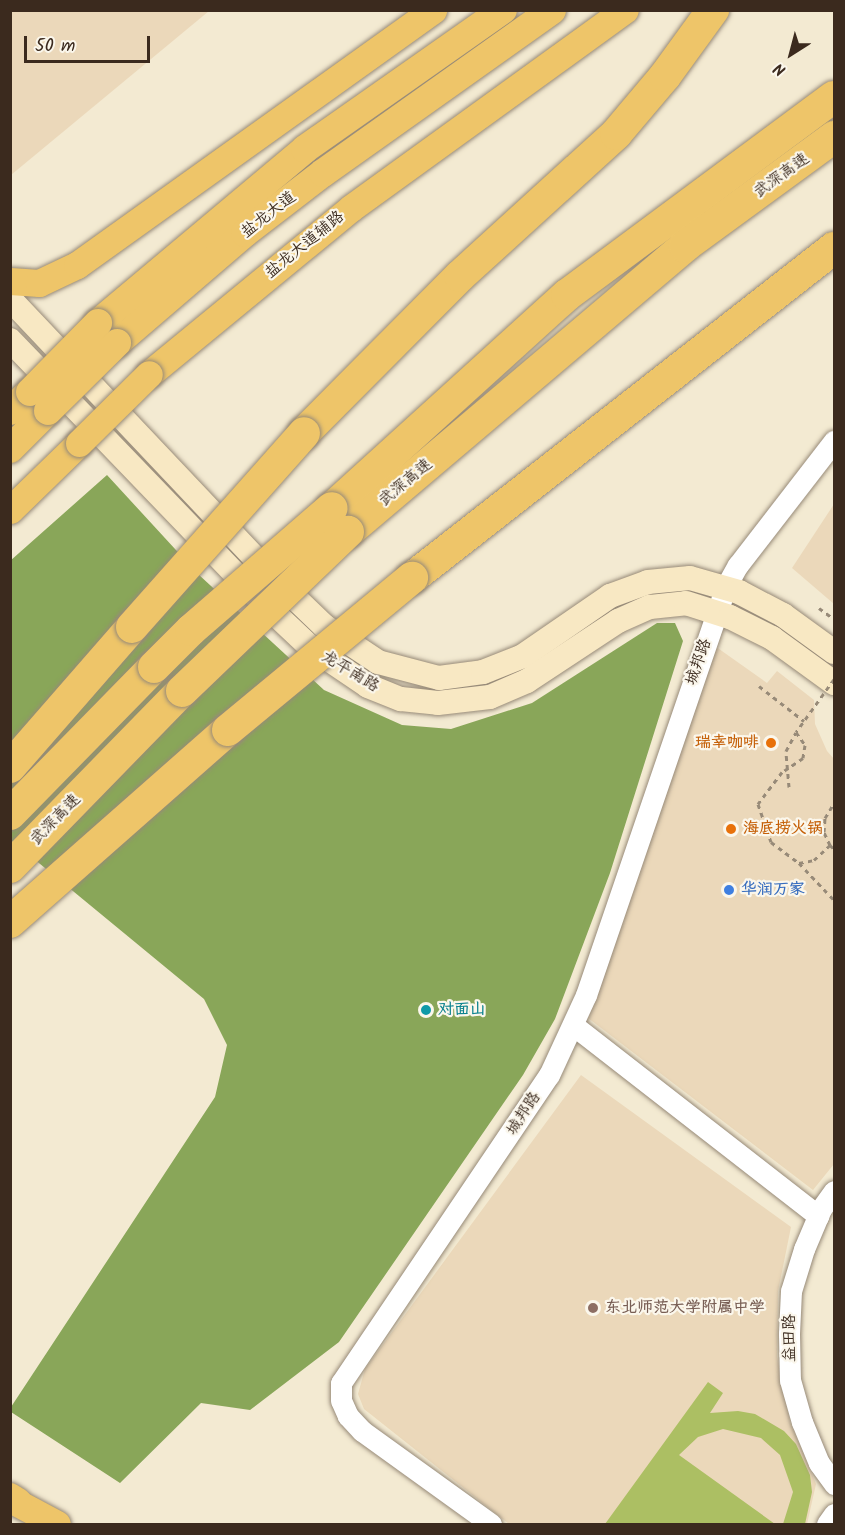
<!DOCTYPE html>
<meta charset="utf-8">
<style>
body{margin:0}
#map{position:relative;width:845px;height:1535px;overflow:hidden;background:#f3ead2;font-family:Kalam,"LXGW WenKai TC",sans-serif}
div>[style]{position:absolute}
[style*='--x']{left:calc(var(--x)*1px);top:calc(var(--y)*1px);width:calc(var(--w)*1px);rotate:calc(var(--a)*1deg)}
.built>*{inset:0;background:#ebd8ba}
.green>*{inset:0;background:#acbf63}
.forest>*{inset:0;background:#89a659}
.path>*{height:3px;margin-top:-1.5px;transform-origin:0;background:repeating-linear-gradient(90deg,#978a78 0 4.5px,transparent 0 9px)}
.roads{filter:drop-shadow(0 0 2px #978a78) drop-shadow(0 0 2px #978a78)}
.tertiary>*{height:21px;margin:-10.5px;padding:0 10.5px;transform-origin:10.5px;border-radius:10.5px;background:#fff}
.secondary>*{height:24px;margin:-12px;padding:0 12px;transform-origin:12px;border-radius:12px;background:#f8e8c3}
.primary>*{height:27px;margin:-13.5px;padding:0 13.5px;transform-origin:13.5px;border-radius:13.5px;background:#eec569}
.trunk>*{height:28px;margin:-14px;padding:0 14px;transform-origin:14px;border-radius:14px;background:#eec569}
.motorway>*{height:32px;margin:-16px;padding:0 16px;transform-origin:16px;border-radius:16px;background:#eec569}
.path-bridge>*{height:3px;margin-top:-1.5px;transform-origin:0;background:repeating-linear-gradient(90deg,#978a78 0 4.5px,transparent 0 9px)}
.bridges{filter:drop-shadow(0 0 2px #978a78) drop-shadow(0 0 2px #978a78)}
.primary-bridge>*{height:27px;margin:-13.5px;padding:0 13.5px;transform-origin:13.5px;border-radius:13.5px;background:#eec569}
.trunk-bridge>*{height:28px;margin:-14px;padding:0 14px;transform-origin:14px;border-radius:14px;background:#eec569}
.motorway-bridge>*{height:32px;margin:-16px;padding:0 16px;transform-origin:16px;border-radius:16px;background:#eec569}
.dots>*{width:16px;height:16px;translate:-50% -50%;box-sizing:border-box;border:3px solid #fbf7ec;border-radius:50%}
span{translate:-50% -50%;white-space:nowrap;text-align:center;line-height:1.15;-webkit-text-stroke:4.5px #fbf7ec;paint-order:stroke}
.street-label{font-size:16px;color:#3b2a1e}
.food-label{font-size:16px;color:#c56008;font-weight:700}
.right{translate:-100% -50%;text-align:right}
.left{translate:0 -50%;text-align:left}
.shop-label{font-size:16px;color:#366cbe;font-weight:700}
.culture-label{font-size:16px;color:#0d838f;font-weight:700}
.education-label{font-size:16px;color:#785e54;font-weight:700}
.frame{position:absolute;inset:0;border:12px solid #3b2a1e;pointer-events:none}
.north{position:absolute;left:761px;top:24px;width:60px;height:60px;-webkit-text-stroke:4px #fbf7ec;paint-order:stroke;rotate:216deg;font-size:16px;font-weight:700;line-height:24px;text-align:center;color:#3b2a1e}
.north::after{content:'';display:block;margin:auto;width:21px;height:27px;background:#3b2a1e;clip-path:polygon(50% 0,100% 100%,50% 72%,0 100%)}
.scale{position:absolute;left:24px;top:36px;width:126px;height:27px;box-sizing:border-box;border:3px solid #3b2a1e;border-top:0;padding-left:8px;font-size:18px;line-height:21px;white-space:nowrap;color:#3b2a1e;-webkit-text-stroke:4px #fbf7ec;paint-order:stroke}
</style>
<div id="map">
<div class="built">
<i style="clip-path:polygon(11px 10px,209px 10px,209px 11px,11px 175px)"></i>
<i style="clip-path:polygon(834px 504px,834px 604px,792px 568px)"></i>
<i style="clip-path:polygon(712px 644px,767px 683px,777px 671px,814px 700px,815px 724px,827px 751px,834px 759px,834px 1164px,813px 1190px,588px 1018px)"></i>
<i style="clip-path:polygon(581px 1075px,791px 1227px,778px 1291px,777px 1357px,790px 1422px,816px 1484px,807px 1524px,509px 1524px,364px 1409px,358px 1394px,365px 1369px)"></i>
</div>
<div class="green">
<i style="clip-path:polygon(708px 1382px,723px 1393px,710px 1413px,738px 1411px,755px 1414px,784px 1431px,796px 1444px,810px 1475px,812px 1492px,805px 1524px,783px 1524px,793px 1492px,780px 1455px,761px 1438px,723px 1429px,698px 1437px,679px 1455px,775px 1524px,605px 1524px)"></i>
</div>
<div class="forest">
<i style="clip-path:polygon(107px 475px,198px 574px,324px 690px,402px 725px,451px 729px,532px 703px,657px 623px,675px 623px,683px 641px,610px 873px,555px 1019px,523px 1075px,339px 1342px,250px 1410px,201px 1403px,120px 1483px,11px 1412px,11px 1407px,215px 1097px,227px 1045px,204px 999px,11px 840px,10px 561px)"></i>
</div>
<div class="path">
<i style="--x:819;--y:608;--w:19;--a:36"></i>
<i style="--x:759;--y:686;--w:57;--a:37.9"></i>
<i style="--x:789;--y:787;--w:36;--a:-95"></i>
<i style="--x:786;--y:751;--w:21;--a:-62"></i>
<i style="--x:830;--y:845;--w:14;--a:-115"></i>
<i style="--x:824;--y:832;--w:14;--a:-86"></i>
<i style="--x:825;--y:818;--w:17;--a:-59"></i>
<i style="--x:799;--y:863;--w:15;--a:-11"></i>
<i style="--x:814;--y:860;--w:22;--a:-43"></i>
<i style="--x:830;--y:845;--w:6;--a:45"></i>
</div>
<div class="roads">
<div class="tertiary">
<i style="--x:573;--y:1025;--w:311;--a:37.9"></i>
<i style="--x:834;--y:1191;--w:22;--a:126"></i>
<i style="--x:821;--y:1209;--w:43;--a:113"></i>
<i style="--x:804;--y:1249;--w:44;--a:107.2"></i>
<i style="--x:791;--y:1291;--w:43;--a:92.7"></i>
<i style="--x:789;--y:1334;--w:46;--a:88.8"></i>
<i style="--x:790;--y:1380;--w:44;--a:74.1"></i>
<i style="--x:802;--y:1422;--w:44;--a:67.5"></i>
<i style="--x:819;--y:1463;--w:26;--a:54"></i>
<i style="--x:491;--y:1524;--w:159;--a:-144.2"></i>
<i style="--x:362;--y:1431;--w:21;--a:-133"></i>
<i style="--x:348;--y:1416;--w:17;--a:-114"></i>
<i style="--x:341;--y:1400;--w:17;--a:-90"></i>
<i style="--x:341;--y:1383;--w:372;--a:-56"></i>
<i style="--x:549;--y:1075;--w:88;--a:-65.2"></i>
<i style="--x:586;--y:995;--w:430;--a:-71.1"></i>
<i style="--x:725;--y:588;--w:26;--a:-61"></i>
<i style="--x:738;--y:565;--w:157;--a:-52.3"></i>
<i style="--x:827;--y:1524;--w:12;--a:-55"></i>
</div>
<div class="secondary">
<i style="--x:10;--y:299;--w:384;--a:46.6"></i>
<i style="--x:274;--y:578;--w:69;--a:43.8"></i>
<i style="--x:324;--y:626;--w:65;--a:33.7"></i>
<i style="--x:378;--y:662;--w:63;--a:14.7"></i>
<i style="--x:439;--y:678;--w:44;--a:-7.8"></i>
<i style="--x:483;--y:672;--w:43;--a:-21.8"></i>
<i style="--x:523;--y:656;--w:106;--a:-34.6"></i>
<i style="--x:610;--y:596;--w:40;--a:-20.2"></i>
<i style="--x:648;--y:582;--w:42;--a:-5.4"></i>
<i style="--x:690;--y:578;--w:51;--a:15.9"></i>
<i style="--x:739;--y:592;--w:50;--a:27.6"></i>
<i style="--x:783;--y:615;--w:63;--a:36"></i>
<i style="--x:10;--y:340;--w:355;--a:46.1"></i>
<i style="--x:256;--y:596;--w:73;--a:43.3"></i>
<i style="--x:309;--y:646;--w:71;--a:34.1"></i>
<i style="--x:368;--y:686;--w:35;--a:22"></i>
<i style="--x:401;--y:699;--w:37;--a:6"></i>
<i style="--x:438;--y:703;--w:52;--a:-6.6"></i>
<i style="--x:490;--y:697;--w:40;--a:-23.4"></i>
<i style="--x:527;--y:681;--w:109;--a:-33.4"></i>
<i style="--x:618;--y:621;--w:35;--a:-24"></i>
<i style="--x:650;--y:607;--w:36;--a:-6"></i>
<i style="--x:686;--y:603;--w:46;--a:17.7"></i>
<i style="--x:730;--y:617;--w:47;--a:26.6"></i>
<i style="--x:772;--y:638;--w:77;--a:36"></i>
</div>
<div class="primary">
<i style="--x:10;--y:281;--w:29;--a:4"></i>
<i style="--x:39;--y:283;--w:42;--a:-25.3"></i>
<i style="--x:77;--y:265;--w:438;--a:-35.6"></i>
<i style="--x:149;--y:374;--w:261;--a:-39.4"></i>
<i style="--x:351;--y:208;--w:338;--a:-35.9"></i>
<i style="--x:10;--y:510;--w:96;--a:-44.2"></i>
<i style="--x:10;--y:1499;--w:53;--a:28"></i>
</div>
<div class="trunk">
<i style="--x:98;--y:323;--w:270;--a:-40"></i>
<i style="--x:305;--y:149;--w:242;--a:-35.1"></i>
<i style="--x:117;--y:343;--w:169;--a:-40.7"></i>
<i style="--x:245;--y:233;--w:98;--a:-37.6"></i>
<i style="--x:323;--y:173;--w:281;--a:-35.4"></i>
<i style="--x:10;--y:411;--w:28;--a:-44"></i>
<i style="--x:10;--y:449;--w:54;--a:-45"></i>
<i style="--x:10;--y:1497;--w:9;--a:32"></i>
</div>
<div class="motorway">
<i style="--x:304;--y:433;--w:221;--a:-45.2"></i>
<i style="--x:460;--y:276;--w:211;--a:-42.3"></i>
<i style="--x:616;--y:134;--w:76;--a:-49.8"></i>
<i style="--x:665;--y:76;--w:82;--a:-54"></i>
<i style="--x:332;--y:508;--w:317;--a:-42.2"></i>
<i style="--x:567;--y:295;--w:332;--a:-36.6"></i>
<i style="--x:348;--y:532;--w:442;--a:-40.3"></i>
<i style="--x:685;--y:246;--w:185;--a:-36.2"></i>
<i style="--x:412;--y:578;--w:536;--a:-38.03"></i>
<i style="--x:10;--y:767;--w:186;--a:-48.9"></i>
<i style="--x:10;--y:814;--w:206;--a:-45.6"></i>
<i style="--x:10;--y:867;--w:246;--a:-45.7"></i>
<i style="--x:10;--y:922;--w:290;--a:-41.4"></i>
</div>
</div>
<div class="path-bridge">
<i style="--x:834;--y:679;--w:65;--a:125.6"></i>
<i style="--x:796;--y:732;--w:16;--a:55"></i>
<i style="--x:805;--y:745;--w:13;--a:99"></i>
<i style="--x:803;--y:758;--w:25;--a:146"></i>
<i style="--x:782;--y:772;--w:40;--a:127"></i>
<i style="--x:758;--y:804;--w:40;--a:71.1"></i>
<i style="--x:771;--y:842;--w:35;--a:37"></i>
<i style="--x:799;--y:863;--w:51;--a:46.6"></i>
</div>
<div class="bridges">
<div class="primary-bridge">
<i style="--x:79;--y:443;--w:98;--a:-44.6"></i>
</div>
<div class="trunk-bridge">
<i style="--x:30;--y:392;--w:97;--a:-45.4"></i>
<i style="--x:48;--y:411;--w:97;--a:-44.6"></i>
</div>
<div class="motorway-bridge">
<i style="--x:132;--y:627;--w:259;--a:-48.4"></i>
<i style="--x:154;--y:667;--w:52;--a:-45"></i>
<i style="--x:191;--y:630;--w:186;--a:-40.9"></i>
<i style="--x:182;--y:691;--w:230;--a:-43.8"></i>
<i style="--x:228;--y:730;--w:239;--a:-39.6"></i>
</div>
</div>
<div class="dots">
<i style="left:771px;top:743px;background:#e8710a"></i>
<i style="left:731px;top:829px;background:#e8710a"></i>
<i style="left:729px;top:890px;background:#3f7fe0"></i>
<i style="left:426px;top:1010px;background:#0f9aa8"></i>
<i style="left:593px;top:1308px;background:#8d6e63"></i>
</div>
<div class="street-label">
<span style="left:782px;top:176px;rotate:-36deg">武深高速</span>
<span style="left:269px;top:215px;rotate:-38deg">盐龙大道</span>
<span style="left:305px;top:245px;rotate:-39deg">盐龙大道辅路</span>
<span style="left:406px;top:483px;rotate:-40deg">武深高速</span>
<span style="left:699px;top:662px;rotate:-71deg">城邦路</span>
<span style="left:350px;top:672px;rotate:31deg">龙平南路</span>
<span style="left:56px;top:820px;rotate:-46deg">武深高速</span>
<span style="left:524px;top:1114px;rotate:-57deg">城邦路</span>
<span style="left:790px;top:1338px;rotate:-90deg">益田路</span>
</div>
<div class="food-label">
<span class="right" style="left:759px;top:743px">瑞幸咖啡</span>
<span class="left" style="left:743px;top:829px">海底捞火锅</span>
</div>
<div class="shop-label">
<span class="left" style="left:741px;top:890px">华润万家</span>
</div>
<div class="culture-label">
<span class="left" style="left:438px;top:1010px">对面山</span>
</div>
<div class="education-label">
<span class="left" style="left:605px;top:1308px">东北师范大学附属中学</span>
</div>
<div class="frame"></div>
<div class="north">N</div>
<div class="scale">50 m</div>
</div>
